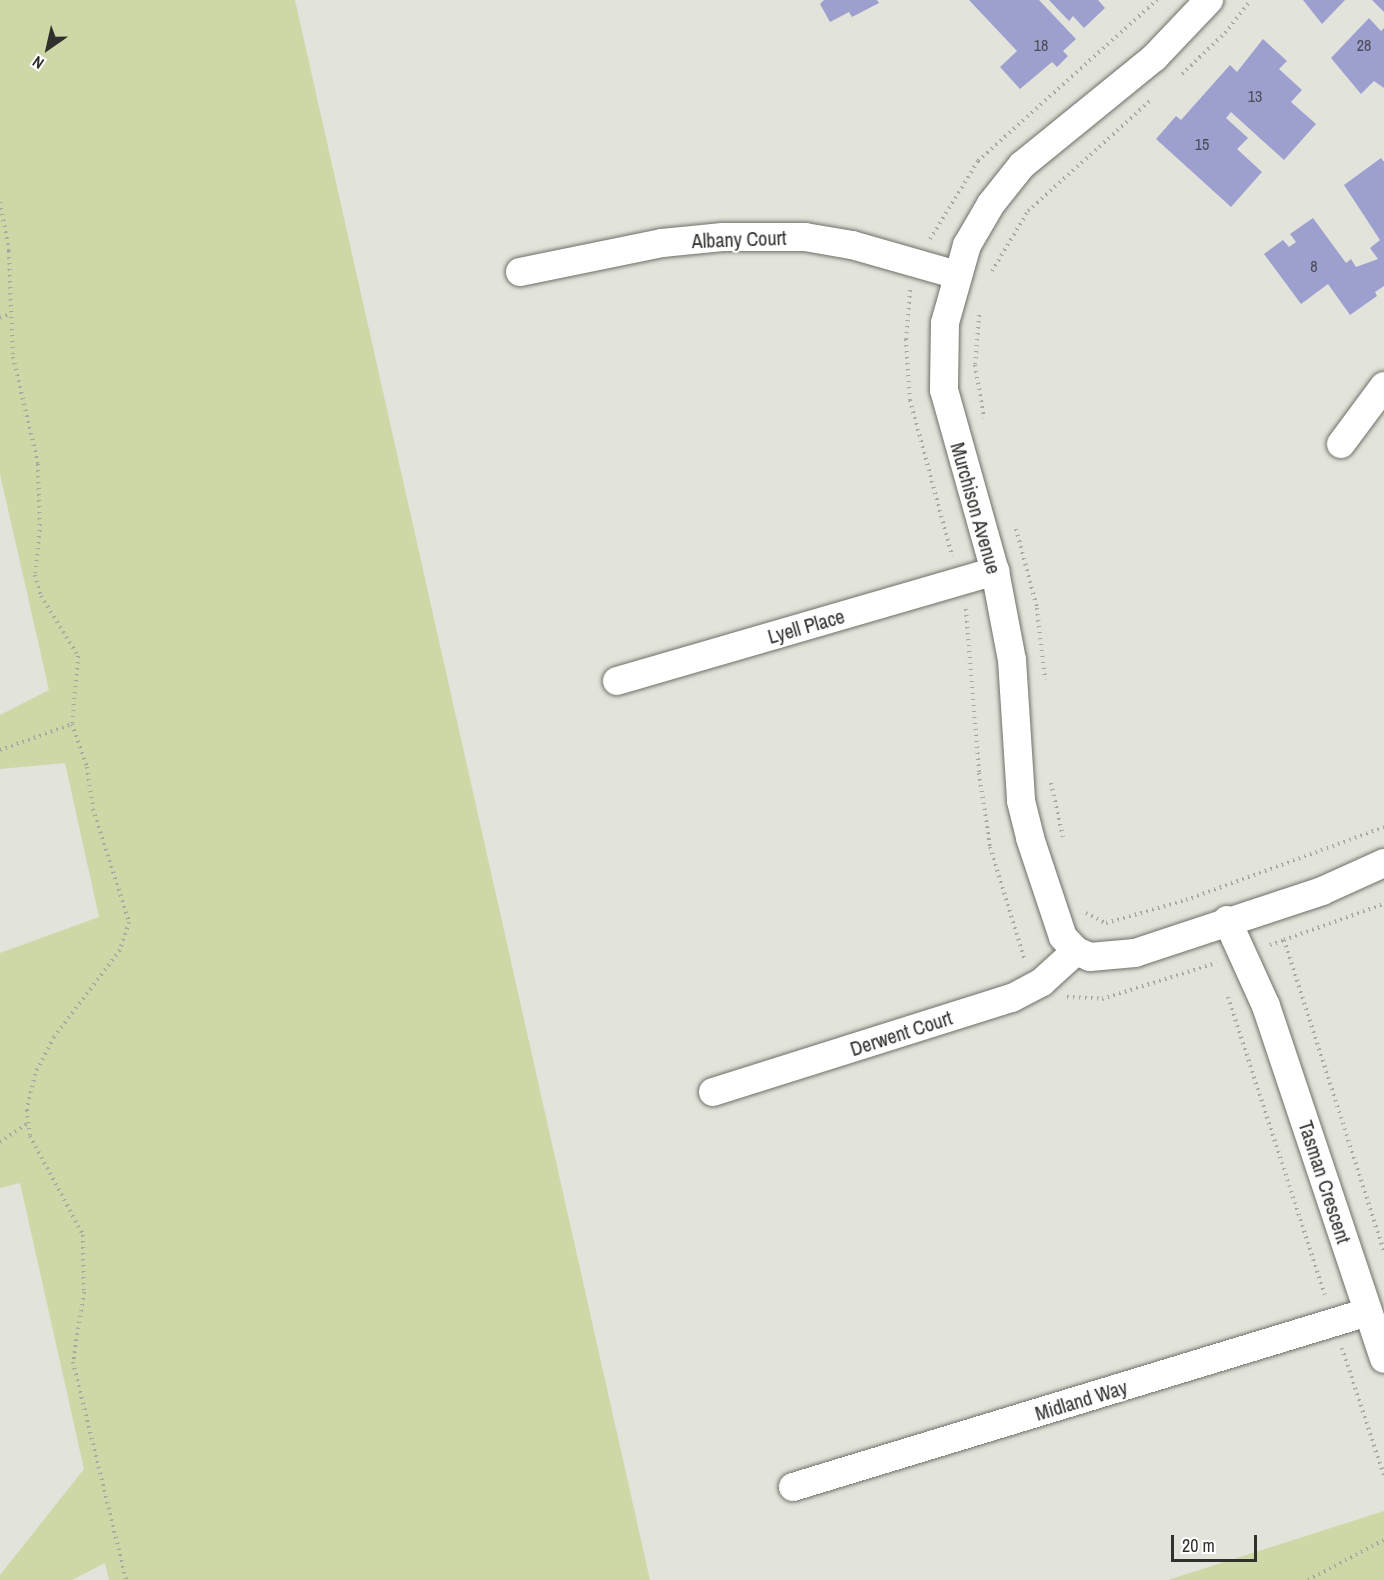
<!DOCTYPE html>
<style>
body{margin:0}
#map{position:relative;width:1384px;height:1580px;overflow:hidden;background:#e2e4db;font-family:"Archivo Narrow",sans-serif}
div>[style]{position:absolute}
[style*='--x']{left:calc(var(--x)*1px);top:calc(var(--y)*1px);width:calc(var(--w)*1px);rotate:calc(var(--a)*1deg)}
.green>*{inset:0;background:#ced7a6}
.building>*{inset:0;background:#9d9fce}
.path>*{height:4px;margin-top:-2px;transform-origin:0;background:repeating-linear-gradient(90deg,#a6a8a1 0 1.5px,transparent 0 6px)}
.roads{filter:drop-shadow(0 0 2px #6e7068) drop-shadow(0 0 2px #6e7068)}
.minor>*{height:28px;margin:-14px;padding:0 14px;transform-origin:14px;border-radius:14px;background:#fff}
span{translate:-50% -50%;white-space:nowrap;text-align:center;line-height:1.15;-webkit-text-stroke:4.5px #fff;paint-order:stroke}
.number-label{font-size:16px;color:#4b4c55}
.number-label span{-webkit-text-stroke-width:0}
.street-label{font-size:20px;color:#30312d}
.north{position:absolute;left:18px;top:18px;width:60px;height:60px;-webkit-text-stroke:4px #fff;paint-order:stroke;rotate:214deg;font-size:16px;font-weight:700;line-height:24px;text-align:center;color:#30312d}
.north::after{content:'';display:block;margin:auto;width:21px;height:27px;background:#30312d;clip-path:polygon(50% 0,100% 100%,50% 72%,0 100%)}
.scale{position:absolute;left:1171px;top:1535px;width:86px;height:27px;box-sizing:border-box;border:3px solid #30312d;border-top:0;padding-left:8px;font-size:18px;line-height:21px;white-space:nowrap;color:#30312d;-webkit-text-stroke:4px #fff;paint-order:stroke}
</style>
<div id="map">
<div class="green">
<i style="clip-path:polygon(0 0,295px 0,650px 1580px,109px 1580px,105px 1563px,72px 1580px,0 1580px,0 1575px,84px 1469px,20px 1183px,0 1188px,0 953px,99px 917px,65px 763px,0 769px,0 715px,49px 690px,0 474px)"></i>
<i style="clip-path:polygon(1384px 1511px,1384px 1580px,1168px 1580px)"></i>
</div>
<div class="building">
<i style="clip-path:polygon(824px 0,877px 0,879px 3px,852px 17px,849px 12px,830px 22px,820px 4px)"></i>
<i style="clip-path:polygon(969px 0,1039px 0,1076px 39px,1063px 51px,1068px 56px,1057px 67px,1052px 62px,1020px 89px,1000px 67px,1017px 51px)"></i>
<i style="clip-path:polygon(1049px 0,1098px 0,1105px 8px,1084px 28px,1073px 16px,1069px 21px)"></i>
<i style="clip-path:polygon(1303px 0,1345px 0,1322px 24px)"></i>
<i style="clip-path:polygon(1372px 0,1384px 0,1384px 12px)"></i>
<i style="clip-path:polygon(1369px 18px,1381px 31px,1384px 28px,1384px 88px,1374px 81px,1361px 94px,1331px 58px)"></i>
<i style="clip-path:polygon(1263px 39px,1287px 61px,1279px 69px,1302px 90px,1291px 102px,1316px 124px,1284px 160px,1231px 112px,1226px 118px,1248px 138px,1237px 149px,1262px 172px,1231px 207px,1156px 139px,1176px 116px,1181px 120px,1230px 65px,1237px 72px)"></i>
<i style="clip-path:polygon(1381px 158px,1384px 162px,1384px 286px,1375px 292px,1377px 296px,1350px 315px,1328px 284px,1301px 304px,1264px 254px,1283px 240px,1289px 247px,1296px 242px,1290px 234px,1313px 218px,1346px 263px,1351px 259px,1356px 267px,1378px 259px,1370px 248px,1380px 240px,1344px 185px)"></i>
</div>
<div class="path">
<i style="--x:1182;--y:74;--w:59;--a:-43.6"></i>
<i style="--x:1225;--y:33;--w:42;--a:-51.8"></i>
<i style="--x:0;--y:202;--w:50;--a:79.6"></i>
<i style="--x:9;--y:251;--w:106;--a:87.8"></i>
<i style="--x:13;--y:357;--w:110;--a:76.8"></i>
<i style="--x:38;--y:464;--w:60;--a:88.1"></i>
<i style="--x:40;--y:524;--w:51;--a:95.6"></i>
<i style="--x:35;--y:575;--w:22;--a:74"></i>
<i style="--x:41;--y:596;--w:70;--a:58.3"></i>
<i style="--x:78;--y:656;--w:68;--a:95"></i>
<i style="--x:72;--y:724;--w:46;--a:70.8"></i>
<i style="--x:87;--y:767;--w:42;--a:81.9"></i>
<i style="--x:93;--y:809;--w:119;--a:72.3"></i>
<i style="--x:129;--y:922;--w:29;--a:108"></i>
<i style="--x:120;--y:950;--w:109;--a:127.2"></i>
<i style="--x:54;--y:1037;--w:42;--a:117.2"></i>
<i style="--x:35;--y:1074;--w:37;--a:103"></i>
<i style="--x:27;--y:1110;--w:26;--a:83"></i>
<i style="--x:30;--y:1136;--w:112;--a:61.8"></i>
<i style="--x:83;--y:1235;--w:57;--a:89"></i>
<i style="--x:84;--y:1292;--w:71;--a:98.9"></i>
<i style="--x:73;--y:1362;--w:224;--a:76.3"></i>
<i style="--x:930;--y:239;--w:92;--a:-58.4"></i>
<i style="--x:978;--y:161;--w:241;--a:-42"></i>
<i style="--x:992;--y:271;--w:70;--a:-59"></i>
<i style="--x:1028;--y:211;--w:166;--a:-42.1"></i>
<i style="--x:910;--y:290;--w:49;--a:94.7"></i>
<i style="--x:906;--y:339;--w:61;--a:86.2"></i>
<i style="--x:910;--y:400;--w:162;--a:74.9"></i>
<i style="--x:979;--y:315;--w:50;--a:94.6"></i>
<i style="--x:975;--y:365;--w:54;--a:80.4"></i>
<i style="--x:0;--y:318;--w:12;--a:-24"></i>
<i style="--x:1016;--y:529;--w:82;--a:75.1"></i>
<i style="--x:1037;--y:608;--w:72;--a:83.7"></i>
<i style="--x:966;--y:609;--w:165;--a:85.5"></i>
<i style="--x:979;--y:773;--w:75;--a:81.5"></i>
<i style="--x:990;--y:847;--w:119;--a:72.9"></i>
<i style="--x:0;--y:750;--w:77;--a:-19.9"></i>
<i style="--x:1051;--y:783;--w:55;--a:77.5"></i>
<i style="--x:1086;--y:913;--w:22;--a:27"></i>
<i style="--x:1106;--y:923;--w:83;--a:-16"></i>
<i style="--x:1186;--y:900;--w:211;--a:-20.2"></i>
<i style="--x:1284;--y:940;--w:106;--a:-19.8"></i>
<i style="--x:1270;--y:945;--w:15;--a:-20"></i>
<i style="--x:1284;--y:940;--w:327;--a:72.2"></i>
<i style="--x:1067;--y:997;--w:35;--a:3"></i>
<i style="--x:1102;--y:999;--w:120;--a:-17.5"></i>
<i style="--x:1228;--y:997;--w:313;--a:72"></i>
<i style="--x:0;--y:1142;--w:34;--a:-34"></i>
<i style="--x:1342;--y:1348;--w:135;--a:71.8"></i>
<i style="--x:1308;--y:1580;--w:86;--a:-27.8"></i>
</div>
<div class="roads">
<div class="minor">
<i style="--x:1209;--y:0;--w:79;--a:133.5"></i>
<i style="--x:1155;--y:57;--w:171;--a:140.9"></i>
<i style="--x:1022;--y:165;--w:50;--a:128.5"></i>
<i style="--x:991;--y:204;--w:48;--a:120.3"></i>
<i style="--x:967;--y:245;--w:81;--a:105.8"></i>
<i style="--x:945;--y:323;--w:67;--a:90.9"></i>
<i style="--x:944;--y:390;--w:188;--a:74.3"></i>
<i style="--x:995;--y:571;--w:91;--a:79.2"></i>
<i style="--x:1012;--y:660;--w:141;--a:86.3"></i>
<i style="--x:1021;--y:801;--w:38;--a:76"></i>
<i style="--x:1030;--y:838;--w:104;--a:71.6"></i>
<i style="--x:1063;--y:937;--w:19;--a:47"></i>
<i style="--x:1076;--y:951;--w:15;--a:23"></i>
<i style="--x:1090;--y:957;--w:45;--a:-5.1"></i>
<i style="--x:1135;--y:953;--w:197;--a:-18.3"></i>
<i style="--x:1322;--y:891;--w:68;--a:-24.3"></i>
<i style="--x:520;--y:272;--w:145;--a:-11.5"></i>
<i style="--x:662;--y:243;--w:61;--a:-5.6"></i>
<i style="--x:723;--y:237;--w:82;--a:0"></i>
<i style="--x:805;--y:237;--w:48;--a:9.7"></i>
<i style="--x:852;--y:245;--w:109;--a:15.9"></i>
<i style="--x:1341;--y:444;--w:72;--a:-53.4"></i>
<i style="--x:617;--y:681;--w:394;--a:-16.2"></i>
<i style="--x:1227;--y:920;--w:94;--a:65.6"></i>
<i style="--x:1266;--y:1006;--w:372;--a:71.5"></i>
<i style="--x:713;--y:1092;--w:313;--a:-17.5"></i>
<i style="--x:1012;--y:998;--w:34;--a:-28"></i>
<i style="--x:1042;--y:982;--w:46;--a:-42.4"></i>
<i style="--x:793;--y:1487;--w:601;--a:-16.93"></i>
</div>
</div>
<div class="number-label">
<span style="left:1041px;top:45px">18</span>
<span style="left:1364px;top:45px">28</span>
<span style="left:1255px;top:96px">13</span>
<span style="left:1202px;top:144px">15</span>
<span style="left:1314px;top:266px">8</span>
</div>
<div class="street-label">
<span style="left:739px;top:239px;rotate:-2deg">Albany Court</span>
<span style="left:976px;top:508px;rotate:74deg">Murchison Avenue</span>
<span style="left:806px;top:626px;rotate:-16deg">Lyell Place</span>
<span style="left:901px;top:1033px;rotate:-18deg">Derwent Court</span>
<span style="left:1325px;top:1182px;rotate:72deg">Tasman Crescent</span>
<span style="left:1081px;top:1400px;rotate:-17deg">Midland Way</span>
</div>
<div class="north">N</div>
<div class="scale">20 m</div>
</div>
